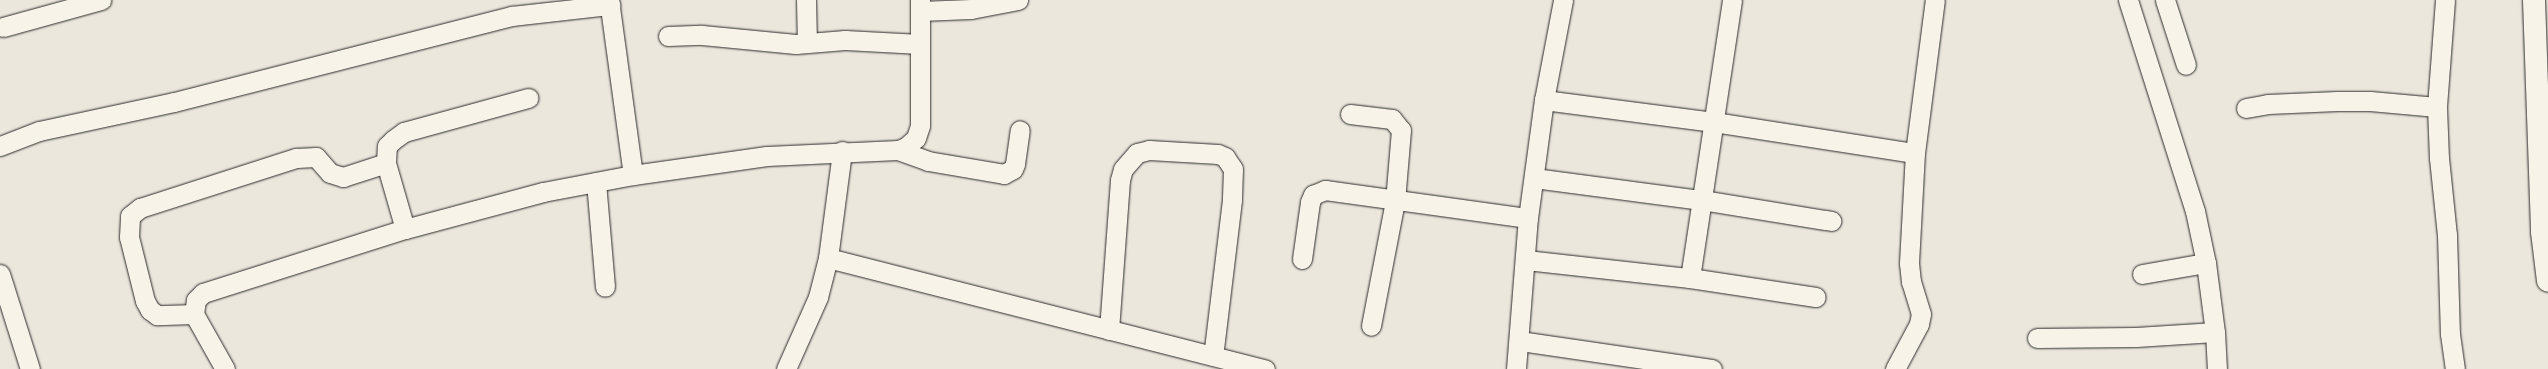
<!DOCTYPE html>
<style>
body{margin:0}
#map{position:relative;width:2548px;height:369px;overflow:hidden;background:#ebe7dd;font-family:"Comic Neue",sans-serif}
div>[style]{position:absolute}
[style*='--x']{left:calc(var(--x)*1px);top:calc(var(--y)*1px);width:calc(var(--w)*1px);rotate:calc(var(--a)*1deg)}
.roads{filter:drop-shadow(0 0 1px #2b2b2b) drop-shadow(0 0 1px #2b2b2b)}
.street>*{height:19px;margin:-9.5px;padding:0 9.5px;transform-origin:9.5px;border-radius:9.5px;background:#f7f3e8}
.highway>*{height:22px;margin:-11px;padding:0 11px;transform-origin:11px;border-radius:11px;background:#f7f3e8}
span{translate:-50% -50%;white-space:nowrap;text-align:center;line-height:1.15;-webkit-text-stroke:3.5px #f7f3e8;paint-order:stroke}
</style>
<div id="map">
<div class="roads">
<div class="street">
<i style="--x:609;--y:0;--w:177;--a:82.2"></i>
<i style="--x:806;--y:0;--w:43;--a:88.7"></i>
<i style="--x:2128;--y:0;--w:221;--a:72.4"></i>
<i style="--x:2195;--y:211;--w:53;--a:78.1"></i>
<i style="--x:2206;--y:263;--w:70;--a:82.6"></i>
<i style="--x:2215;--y:332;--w:37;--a:87"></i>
<i style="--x:2165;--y:0;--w:68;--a:72.1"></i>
<i style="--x:2445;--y:0;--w:107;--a:94.3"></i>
<i style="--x:2437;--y:107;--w:51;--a:87.8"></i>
<i style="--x:2439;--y:158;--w:77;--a:84.1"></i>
<i style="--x:2447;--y:235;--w:99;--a:88.3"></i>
<i style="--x:2450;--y:334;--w:35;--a:82"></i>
<i style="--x:920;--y:11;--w:51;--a:-2.2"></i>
<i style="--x:971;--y:9;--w:48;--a:-10.8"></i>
<i style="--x:3;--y:27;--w:102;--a:-15.4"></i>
<i style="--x:668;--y:36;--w:34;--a:-2"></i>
<i style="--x:702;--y:35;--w:94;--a:5.5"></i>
<i style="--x:796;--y:44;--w:49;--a:-4.7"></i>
<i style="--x:845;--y:40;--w:75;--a:3.1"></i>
<i style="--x:1544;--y:100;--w:171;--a:7.4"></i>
<i style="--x:1714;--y:122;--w:203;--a:8.8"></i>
<i style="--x:2246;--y:108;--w:22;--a:-10"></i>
<i style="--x:2268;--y:104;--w:69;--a:-2.5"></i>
<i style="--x:2337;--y:101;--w:33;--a:0"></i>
<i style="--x:2370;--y:101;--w:67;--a:5.1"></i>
<i style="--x:1350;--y:114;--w:42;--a:6.8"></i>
<i style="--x:1392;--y:119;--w:14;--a:51"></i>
<i style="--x:1401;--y:130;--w:71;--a:94.8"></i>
<i style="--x:1395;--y:201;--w:127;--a:100.9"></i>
<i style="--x:0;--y:146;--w:42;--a:-21"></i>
<i style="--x:39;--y:131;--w:138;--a:-12.1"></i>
<i style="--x:174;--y:102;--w:349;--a:-14.3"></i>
<i style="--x:512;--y:16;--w:99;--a:-6.4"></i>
<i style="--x:898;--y:150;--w:32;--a:20"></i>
<i style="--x:928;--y:161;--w:77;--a:9.7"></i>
<i style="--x:1004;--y:174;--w:10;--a:-29"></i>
<i style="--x:1013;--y:169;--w:5;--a:-68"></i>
<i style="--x:1015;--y:164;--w:34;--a:-82"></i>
<i style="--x:1534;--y:178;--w:169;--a:7.5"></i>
<i style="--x:1702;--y:200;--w:131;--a:9.2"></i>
<i style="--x:596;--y:182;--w:105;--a:85.1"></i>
<i style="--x:405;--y:229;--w:69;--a:-106.1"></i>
<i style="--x:386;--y:163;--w:17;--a:-87"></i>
<i style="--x:387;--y:146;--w:8;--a:-45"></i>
<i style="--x:393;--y:140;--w:14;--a:-36"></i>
<i style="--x:404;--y:132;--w:129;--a:-15.3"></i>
<i style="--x:828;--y:258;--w:451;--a:14.3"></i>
<i style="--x:1302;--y:259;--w:58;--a:-82"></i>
<i style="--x:1310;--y:202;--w:8;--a:-67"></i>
<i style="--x:1313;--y:195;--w:13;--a:-23"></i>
<i style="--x:1325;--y:190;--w:205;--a:7.9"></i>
<i style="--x:1526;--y:260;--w:165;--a:6.3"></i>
<i style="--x:1690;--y:278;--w:127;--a:8.6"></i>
<i style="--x:0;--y:274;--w:100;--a:72.5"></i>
<i style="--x:2142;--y:274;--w:65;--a:-9.8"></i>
<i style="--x:1690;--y:278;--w:281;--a:-81.4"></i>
<i style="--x:194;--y:314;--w:37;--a:178"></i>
<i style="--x:157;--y:315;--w:9;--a:-144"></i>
<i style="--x:150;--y:310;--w:10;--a:-119"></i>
<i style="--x:145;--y:301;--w:66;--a:-104"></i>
<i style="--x:129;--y:237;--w:21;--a:-87"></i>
<i style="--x:130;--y:216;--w:13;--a:-39"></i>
<i style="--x:140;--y:208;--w:164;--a:-17.8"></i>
<i style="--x:296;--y:158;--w:20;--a:-3"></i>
<i style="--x:316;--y:157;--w:21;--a:49"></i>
<i style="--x:330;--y:173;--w:14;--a:17"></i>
<i style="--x:343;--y:177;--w:45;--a:-18"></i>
<i style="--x:1109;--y:330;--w:150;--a:-85.8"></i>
<i style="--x:1120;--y:180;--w:11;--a:-75"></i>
<i style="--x:1123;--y:169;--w:21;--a:-49"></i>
<i style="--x:1137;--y:153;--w:12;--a:-14"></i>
<i style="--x:1149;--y:150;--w:69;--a:3.3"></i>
<i style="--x:1218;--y:154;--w:8;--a:23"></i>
<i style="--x:1225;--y:157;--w:14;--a:56"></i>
<i style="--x:1233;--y:169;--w:31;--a:92"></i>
<i style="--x:1232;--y:200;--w:157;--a:96.9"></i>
<i style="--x:2037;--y:338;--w:99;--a:-0.6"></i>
<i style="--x:2136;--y:337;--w:79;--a:-3.6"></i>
<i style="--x:1520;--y:341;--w:194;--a:8.3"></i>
<i style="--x:225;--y:369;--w:63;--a:-119.4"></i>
<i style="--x:194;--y:314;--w:14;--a:-82"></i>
<i style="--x:196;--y:300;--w:10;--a:-45"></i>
<i style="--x:203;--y:293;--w:212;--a:-17.6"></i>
<i style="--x:405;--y:229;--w:143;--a:-15"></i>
<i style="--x:543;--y:192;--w:92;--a:-10.7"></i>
<i style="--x:633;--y:175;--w:135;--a:-8.1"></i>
<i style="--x:767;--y:156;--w:131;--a:-2.6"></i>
<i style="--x:898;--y:150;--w:9;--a:-21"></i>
<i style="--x:906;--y:147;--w:13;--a:-42"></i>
<i style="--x:916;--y:138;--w:13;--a:-72"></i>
<i style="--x:920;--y:126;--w:126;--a:-90"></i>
<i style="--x:786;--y:369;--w:79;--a:-66"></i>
<i style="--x:818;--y:297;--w:40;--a:-75.6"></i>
<i style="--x:828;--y:258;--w:108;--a:-82.5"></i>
<i style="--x:1516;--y:369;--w:151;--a:-85.5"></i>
<i style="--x:1528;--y:218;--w:119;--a:-82.3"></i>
<i style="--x:1544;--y:100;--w:102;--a:-79.2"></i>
<i style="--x:1895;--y:369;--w:51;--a:-61.9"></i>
<i style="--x:1919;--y:324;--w:10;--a:-79"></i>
<i style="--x:1921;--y:314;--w:34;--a:-107"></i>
<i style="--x:1911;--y:282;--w:19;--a:-96"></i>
<i style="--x:1909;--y:263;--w:110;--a:-86.9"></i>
<i style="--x:1915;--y:153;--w:154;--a:-82.6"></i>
</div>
<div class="highway">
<i style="--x:2534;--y:0;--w:232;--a:88"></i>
<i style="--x:2542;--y:232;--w:49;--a:83"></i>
</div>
</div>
</div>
